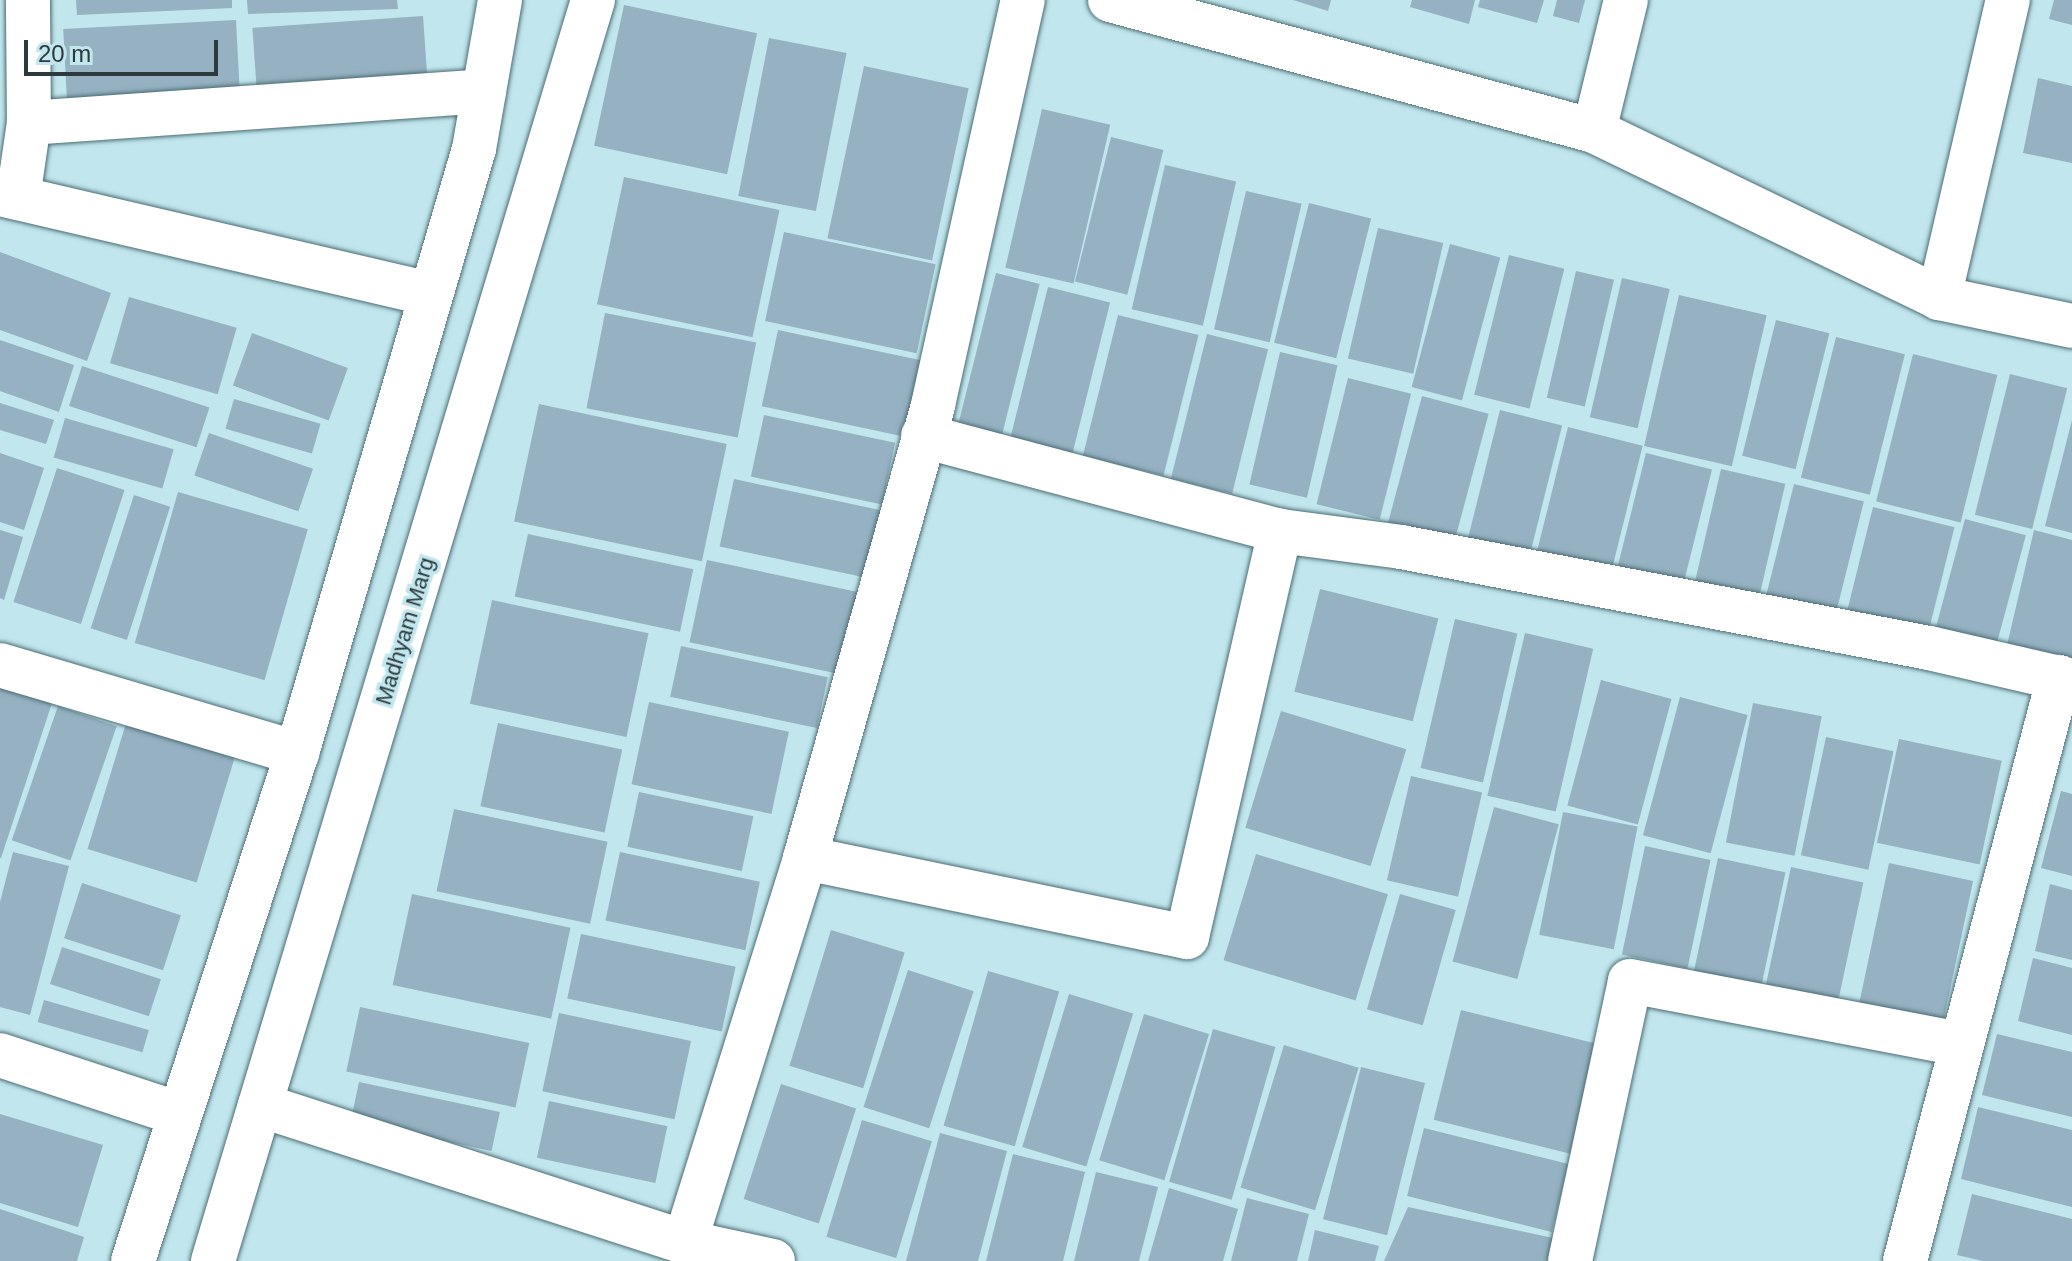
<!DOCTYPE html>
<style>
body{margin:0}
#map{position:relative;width:2072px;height:1261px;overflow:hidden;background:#c1e6ed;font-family:Arial,sans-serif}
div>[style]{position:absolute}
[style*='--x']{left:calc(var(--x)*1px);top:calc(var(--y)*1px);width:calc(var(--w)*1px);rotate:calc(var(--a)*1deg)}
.building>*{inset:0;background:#95b1c2;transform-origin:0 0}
.roads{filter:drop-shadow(0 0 2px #4c6d74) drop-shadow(0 0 2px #4c6d74)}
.minor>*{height:44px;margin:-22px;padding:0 22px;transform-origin:22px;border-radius:22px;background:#fff}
.tertiary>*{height:44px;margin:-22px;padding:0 22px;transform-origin:22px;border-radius:22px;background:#fff}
span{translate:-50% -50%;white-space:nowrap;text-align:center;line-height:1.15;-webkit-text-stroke:7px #c1e6ed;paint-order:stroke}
.street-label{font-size:22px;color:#2c3a3d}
.scale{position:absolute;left:24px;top:40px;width:194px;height:36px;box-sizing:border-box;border:4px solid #2c3a3d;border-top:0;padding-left:10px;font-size:24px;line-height:28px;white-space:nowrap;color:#2c3a3d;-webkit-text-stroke:6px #c1e6ed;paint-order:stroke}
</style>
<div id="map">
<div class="building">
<i style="clip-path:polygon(76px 0,232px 0,232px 8px,77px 15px)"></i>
<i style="clip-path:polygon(247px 0,397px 0,398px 9px,248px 14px)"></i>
<i style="clip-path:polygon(1293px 0,1331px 0,1328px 11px)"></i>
<i style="clip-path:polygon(1412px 0,1475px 0,1469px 24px,1410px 7px)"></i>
<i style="clip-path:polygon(1480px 0,1544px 0,1537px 23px,1478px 7px)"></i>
<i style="clip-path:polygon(1557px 0,1585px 0,1579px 23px,1553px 16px)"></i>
<i style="clip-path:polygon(2054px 0,2072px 0,2072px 25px,2049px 19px)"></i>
<i style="left:624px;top:5px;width:136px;height:144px;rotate:12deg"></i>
<i style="left:423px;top:16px;width:74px;height:171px;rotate:86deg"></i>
<i style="left:236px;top:20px;width:77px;height:173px;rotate:87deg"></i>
<i style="left:769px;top:38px;width:79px;height:161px;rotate:11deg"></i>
<i style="left:864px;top:66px;width:107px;height:176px;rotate:12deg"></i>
<i style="clip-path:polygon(2038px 78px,2072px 86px,2072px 163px,2023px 153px)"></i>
<i style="left:1042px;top:109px;width:70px;height:163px;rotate:13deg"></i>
<i style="left:1111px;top:137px;width:54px;height:149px;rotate:14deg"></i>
<i style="left:1165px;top:165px;width:73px;height:148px;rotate:13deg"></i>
<i style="left:624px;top:177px;width:159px;height:130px;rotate:12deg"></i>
<i style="left:1246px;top:191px;width:57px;height:142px;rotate:13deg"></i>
<i style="left:1309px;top:203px;width:64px;height:144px;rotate:14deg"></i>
<i style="left:1378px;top:228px;width:67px;height:134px;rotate:13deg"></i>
<i style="left:784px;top:232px;width:155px;height:91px;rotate:12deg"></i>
<i style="left:1450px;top:244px;width:52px;height:148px;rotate:15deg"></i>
<i style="clip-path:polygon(0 252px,111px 293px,87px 361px,0 330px)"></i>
<i style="left:1509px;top:255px;width:57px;height:144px;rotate:14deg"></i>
<i style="left:1576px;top:271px;width:39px;height:130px;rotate:13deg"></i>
<i style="left:996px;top:273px;width:45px;height:168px;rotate:14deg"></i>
<i style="left:1622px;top:278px;width:49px;height:143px;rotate:13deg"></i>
<i style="left:1048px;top:287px;width:64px;height:162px;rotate:14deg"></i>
<i style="left:1679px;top:295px;width:90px;height:155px;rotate:13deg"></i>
<i style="left:129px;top:297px;width:112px;height:69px;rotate:16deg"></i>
<i style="left:605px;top:313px;width:154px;height:97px;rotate:11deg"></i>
<i style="left:1118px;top:315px;width:83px;height:145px;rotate:14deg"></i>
<i style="left:1776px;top:320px;width:55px;height:140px;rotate:14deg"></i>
<i style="left:778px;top:330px;width:146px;height:78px;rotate:12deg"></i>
<i style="left:252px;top:333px;width:102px;height:56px;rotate:20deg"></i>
<i style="left:1207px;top:334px;width:63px;height:149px;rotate:14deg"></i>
<i style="left:1836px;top:337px;width:71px;height:145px;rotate:14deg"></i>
<i style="clip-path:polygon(0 340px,74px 365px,59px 412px,0 391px)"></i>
<i style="left:1280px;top:352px;width:59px;height:136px;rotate:13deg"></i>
<i style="left:1913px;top:354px;width:87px;height:152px;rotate:14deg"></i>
<i style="left:82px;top:366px;width:134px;height:42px;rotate:18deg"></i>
<i style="left:2010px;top:374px;width:59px;height:145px;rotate:14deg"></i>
<i style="left:1348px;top:378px;width:65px;height:130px;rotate:14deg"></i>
<i style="left:1422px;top:396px;width:69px;height:140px;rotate:15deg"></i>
<i style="left:234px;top:399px;width:90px;height:31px;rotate:16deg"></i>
<i style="clip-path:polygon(0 403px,54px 420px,46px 444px,0 430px)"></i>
<i style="left:539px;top:404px;width:192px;height:120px;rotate:12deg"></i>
<i style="left:1500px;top:410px;width:64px;height:145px;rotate:14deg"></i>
<i style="left:764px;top:415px;width:134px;height:63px;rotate:12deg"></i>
<i style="left:65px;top:418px;width:113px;height:41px;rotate:16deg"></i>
<i style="clip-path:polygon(2072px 420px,2072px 533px,2045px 526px)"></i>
<i style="left:1568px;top:427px;width:77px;height:143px;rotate:14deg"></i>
<i style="left:209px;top:433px;width:110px;height:45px;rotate:19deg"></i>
<i style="clip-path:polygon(0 453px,44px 468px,24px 530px,0 522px)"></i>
<i style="left:1646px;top:453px;width:68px;height:131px;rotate:14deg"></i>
<i style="left:57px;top:468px;width:71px;height:141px;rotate:18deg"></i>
<i style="left:1721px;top:469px;width:66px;height:129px;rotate:13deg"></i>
<i style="left:734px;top:479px;width:151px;height:69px;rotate:12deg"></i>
<i style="left:1794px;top:484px;width:72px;height:129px;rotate:14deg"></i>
<i style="left:178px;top:492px;width:135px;height:157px;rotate:16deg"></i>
<i style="left:134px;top:495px;width:38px;height:140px;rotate:18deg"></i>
<i style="left:1873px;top:507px;width:84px;height:117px;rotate:14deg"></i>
<i style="left:1965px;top:519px;width:63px;height:123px;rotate:15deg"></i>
<i style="clip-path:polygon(0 530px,23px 537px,4px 600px,0 598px)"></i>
<i style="clip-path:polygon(2034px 530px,2072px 540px,2072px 675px,2004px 658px)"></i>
<i style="left:528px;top:534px;width:169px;height:64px;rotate:12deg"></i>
<i style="left:707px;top:560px;width:154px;height:84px;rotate:12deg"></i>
<i style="left:1320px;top:589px;width:122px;height:106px;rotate:14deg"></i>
<i style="left:492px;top:600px;width:160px;height:106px;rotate:12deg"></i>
<i style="left:1455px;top:619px;width:64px;height:153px;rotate:13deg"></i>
<i style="left:1525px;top:633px;width:70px;height:167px;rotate:13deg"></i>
<i style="left:681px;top:646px;width:150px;height:52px;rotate:12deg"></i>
<i style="left:1601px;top:680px;width:73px;height:130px;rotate:15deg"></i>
<i style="clip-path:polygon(0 685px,52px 703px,1px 858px,0 858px)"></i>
<i style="left:1680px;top:697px;width:70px;height:143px;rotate:15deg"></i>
<i style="left:649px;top:702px;width:143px;height:84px;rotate:12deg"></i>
<i style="left:1753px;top:703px;width:70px;height:142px;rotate:11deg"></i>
<i style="left:58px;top:706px;width:62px;height:142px;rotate:19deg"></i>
<i style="left:1281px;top:711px;width:131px;height:122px;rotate:17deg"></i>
<i style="left:127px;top:720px;width:114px;height:135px;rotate:17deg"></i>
<i style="left:498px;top:723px;width:127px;height:85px;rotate:12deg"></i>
<i style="left:1826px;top:737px;width:69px;height:121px;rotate:12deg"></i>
<i style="left:1899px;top:739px;width:105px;height:106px;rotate:12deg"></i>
<i style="left:1411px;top:776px;width:73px;height:107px;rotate:13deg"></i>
<i style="clip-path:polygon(2061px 791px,2072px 794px,2072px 876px,2041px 868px)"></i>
<i style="left:639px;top:792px;width:117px;height:56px;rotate:12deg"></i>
<i style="left:1494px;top:807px;width:67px;height:160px;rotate:15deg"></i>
<i style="left:454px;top:809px;width:157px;height:84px;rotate:12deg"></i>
<i style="left:1563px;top:812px;width:76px;height:125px;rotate:11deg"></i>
<i style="left:1645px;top:846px;width:67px;height:111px;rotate:12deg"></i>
<i style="clip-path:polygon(13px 852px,69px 866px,30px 1015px,0 1007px,0 902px)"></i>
<i style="left:620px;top:852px;width:143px;height:70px;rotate:12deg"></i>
<i style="left:1256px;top:854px;width:138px;height:111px;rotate:17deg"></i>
<i style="left:1718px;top:858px;width:69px;height:120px;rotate:12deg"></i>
<i style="left:1889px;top:863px;width:86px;height:159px;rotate:12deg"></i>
<i style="left:1791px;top:867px;width:74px;height:133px;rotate:12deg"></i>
<i style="left:82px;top:883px;width:104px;height:58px;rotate:18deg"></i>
<i style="clip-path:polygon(2050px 884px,2072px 890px,2072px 960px,2035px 951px)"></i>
<i style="left:412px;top:894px;width:162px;height:93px;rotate:12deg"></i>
<i style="left:1400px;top:894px;width:58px;height:120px;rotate:16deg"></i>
<i style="left:831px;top:930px;width:77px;height:142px;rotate:17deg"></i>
<i style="left:581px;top:934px;width:158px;height:66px;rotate:12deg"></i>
<i style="left:62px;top:947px;width:104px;height:39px;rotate:18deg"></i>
<i style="clip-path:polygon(2033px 958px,2072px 968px,2072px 1035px,2018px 1021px)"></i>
<i style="left:908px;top:970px;width:69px;height:144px;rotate:18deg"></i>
<i style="left:988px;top:971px;width:74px;height:161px;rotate:16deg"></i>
<i style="left:1069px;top:994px;width:67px;height:160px;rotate:17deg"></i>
<i style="left:44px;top:1000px;width:109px;height:23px;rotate:16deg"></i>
<i style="left:360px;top:1007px;width:173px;height:66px;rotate:12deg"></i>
<i style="left:1461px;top:1010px;width:144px;height:113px;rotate:14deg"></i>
<i style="left:559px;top:1013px;width:135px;height:80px;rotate:12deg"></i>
<i style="left:1144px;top:1014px;width:68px;height:153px;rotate:17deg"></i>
<i style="left:1213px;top:1029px;width:65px;height:159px;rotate:16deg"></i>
<i style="clip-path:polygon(1997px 1034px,2072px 1052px,2072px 1117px,1982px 1095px)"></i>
<i style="left:1284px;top:1045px;width:78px;height:149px;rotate:17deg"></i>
<i style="left:1361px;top:1067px;width:66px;height:157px;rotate:14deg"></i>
<i style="left:359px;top:1082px;width:144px;height:40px;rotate:12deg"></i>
<i style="left:781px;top:1084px;width:79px;height:121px;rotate:18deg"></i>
<i style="left:549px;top:1101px;width:121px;height:58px;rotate:12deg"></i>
<i style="clip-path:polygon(1978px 1107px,2072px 1130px,2072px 1207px,1961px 1179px)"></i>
<i style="clip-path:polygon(0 1114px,103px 1145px,78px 1227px,0 1203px)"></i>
<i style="left:862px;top:1120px;width:73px;height:122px;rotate:17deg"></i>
<i style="left:1424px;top:1128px;width:149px;height:70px;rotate:14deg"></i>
<i style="clip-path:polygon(940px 1133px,1007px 1151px,978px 1261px,906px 1261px)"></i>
<i style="clip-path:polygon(1013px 1154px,1085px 1172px,1063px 1261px,986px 1261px)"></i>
<i style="clip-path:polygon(1096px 1172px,1158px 1187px,1139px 1261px,1074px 1261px)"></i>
<i style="clip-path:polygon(1169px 1188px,1238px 1209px,1223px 1261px,1148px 1261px)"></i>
<i style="clip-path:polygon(1972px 1194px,2072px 1219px,2072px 1261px,1983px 1261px,1957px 1255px)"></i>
<i style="clip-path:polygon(1247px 1198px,1309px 1214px,1297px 1261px,1231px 1261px)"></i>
<i style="clip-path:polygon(1408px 1207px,1553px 1238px,1548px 1261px,1384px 1261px)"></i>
<i style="clip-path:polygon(0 1209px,84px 1237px,77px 1261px,0 1261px)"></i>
<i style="clip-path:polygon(1315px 1230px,1379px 1246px,1375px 1261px,1308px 1261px)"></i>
</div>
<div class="roads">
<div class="minor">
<i style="--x:1110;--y:0;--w:501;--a:15.14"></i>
<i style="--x:1594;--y:131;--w:383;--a:25.8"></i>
<i style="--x:1939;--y:298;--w:136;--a:11.9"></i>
<i style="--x:29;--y:123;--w:456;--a:-4"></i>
<i style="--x:1594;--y:131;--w:135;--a:-76.3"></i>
<i style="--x:0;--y:194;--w:441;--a:13.1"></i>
<i style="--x:18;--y:198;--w:76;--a:-81.7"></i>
<i style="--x:29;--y:123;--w:123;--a:-90.5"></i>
<i style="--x:1939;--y:298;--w:306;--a:-77"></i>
<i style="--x:923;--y:436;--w:369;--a:14.9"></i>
<i style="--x:0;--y:665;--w:310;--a:16.5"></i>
<i style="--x:805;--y:858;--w:390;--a:11.7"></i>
<i style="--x:1187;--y:937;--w:417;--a:-77.1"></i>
<i style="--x:1280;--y:531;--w:122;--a:7.5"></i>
<i style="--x:1401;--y:547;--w:538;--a:10.83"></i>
<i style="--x:1929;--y:648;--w:147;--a:13"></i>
<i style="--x:0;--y:1055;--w:188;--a:18.2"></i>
<i style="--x:260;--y:1105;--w:447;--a:17.9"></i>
<i style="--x:685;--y:1242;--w:402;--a:-72.6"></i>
<i style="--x:805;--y:858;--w:471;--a:-74.2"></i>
<i style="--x:933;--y:405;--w:415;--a:-77.5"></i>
<i style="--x:685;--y:1242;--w:90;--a:12.2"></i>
<i style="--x:1570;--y:1261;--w:286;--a:-77.9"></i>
<i style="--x:1630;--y:981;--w:337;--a:10.8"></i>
<i style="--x:1905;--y:1261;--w:604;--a:-75.23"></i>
</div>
<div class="tertiary">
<i style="--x:133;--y:1261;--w:534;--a:-72.11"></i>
<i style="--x:297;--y:753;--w:629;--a:-73.67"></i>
<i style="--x:474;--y:149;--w:151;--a:-80.1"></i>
<i style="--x:213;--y:1261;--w:1317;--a:-73.23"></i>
</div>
</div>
<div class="street-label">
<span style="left:405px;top:631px;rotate:-73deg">Madhyam Marg</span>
</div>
<div class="scale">20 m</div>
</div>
